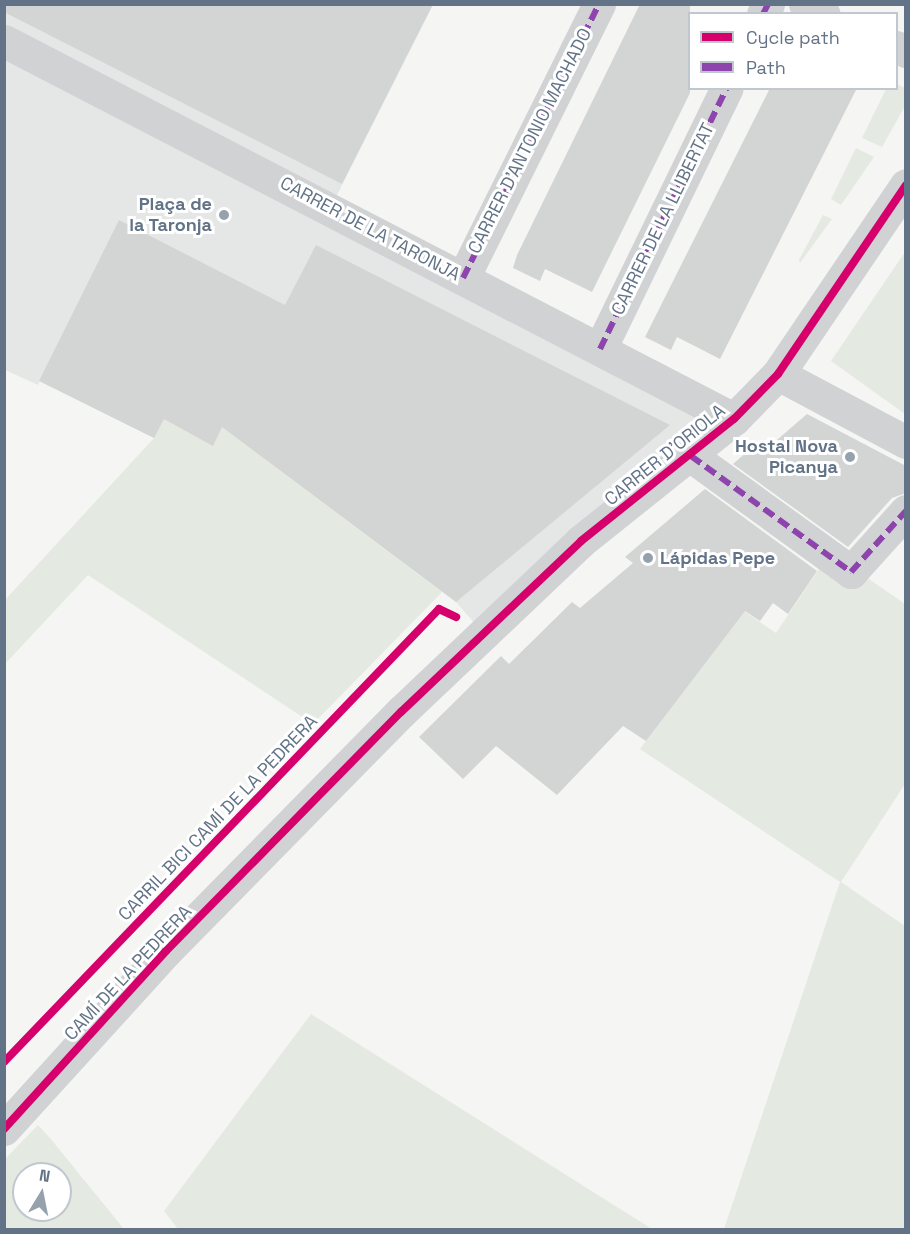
<!DOCTYPE html>
<meta charset="utf-8">
<style>
body{margin:0}
#map{position:relative;width:910px;height:1234px;overflow:hidden;background:#f5f6f3;font-family:"Space Grotesk",sans-serif}
div>[style]{position:absolute}
[style*='--x']{left:calc(var(--x)*1px);top:calc(var(--y)*1px);width:calc(var(--w)*1px);rotate:calc(var(--a)*1deg)}
.built>*{inset:0;background:#e5e7e6}
.green>*{inset:0;background:#e4e9e1}
.building>*{inset:0;background:#d3d4d4}
.minor>*{height:33px;margin:-16.5px;padding:0 16.5px;transform-origin:16.5px;border-radius:16.5px;background:#d0d2d3}
.quiet>*{height:6px;margin-top:-3px;transform-origin:0;background:repeating-linear-gradient(90deg,#8e44ad 0 12px,transparent 0 18px)}
.cycleway>*{height:8px;margin:-4px;padding:0 4px;transform-origin:4px;border-radius:4px;background:#d6006c}
.dots>*{width:16px;height:16px;translate:-50% -50%;box-sizing:border-box;border:3px solid #fff;border-radius:50%}
span{translate:-50% -50%;white-space:nowrap;text-align:center;line-height:1.15;-webkit-text-stroke:6px #fff;paint-order:stroke}
.street-label{font-size:18px;color:#627387}
.poi-label{font-size:18px;color:#627387;font-weight:700}
.right{translate:-100% -50%;text-align:right}
.left{translate:0 -50%;text-align:left}
.frame{position:absolute;inset:0;border:6px solid #627387;pointer-events:none}
.legend{position:absolute;left:688px;top:12px;width:210px;height:78px;box-sizing:border-box;background:#fff;border:2px solid #c0c7cf;margin:0;padding:8px 10px;list-style:none;font-size:18px;color:#627387}
.legend li{display:flex;align-items:center;gap:12px;height:30px}
.legend b{width:30px;border:2px solid #c0c7cf}
.north{position:absolute;left:12px;top:1162px;width:60px;height:60px;box-sizing:border-box;background:#fff;border:2px solid #c0c7cf;border-radius:50%;rotate:10deg;font-size:16px;font-weight:700;line-height:24px;text-align:center;color:#627387}
.north::after{content:'';display:block;margin:auto;width:21px;height:27px;background:#95a1ad;clip-path:polygon(50% 0,100% 100%,50% 72%,0 100%)}
</style>
<div id="map">
<div class="built">
<i style="clip-path:polygon(5px 5px,433px 5px,330px 209px,734px 419px,484px 634px,456px 602px,223px 427px,213px 446px,154px 438px,40px 381px,38px 385px,5px 370px)"></i>
</div>
<div class="green">
<i style="clip-path:polygon(897px 84px,905px 88px,905px 106px,882px 147px,862px 138px,886px 89px,896px 88px)"></i>
<i style="clip-path:polygon(856px 148px,874px 157px,841px 205px,831px 199px)"></i>
<i style="clip-path:polygon(823px 215px,832px 219px,800px 263px,799px 260px)"></i>
<i style="clip-path:polygon(905px 252px,905px 414px,831px 361px)"></i>
<i style="clip-path:polygon(164px 419px,212px 446px,222px 427px,442px 592px,313px 724px,88px 575px,5px 664px,4px 601px,154px 438px)"></i>
<i style="clip-path:polygon(823px 563px,866px 577px,905px 604px,905px 784px,841px 882px,905px 926px,905px 1229px,724px 1229px,840px 882px,640px 749px,744px 611px,776px 633px)"></i>
<i style="clip-path:polygon(311px 1014px,517px 1144px,652px 1229px,178px 1229px,164px 1211px)"></i>
<i style="clip-path:polygon(evenodd,38px 1125px,50px 1138px,124px 1229px,5px 1229px,5px 1159px,38px 1125px,24px 1174px,60px 1174px,60px 1210px,24px 1210px,24px 1174px)"></i>
</div>
<div class="building">
<i style="clip-path:polygon(4px 4px,433px 4px,342px 184px,4px 12px)"></i>
<i style="clip-path:polygon(640px 4px,690px 4px,690px 93px,592px 292px,545px 269px,540px 281px,513px 268px,517px 255px)"></i>
<i style="clip-path:polygon(770px 88px,857px 88px,720px 359px,677px 337px,671px 350px,645px 337px)"></i>
<i style="clip-path:polygon(119px 220px,285px 305px,316px 245px,670px 425px,456px 602px,222px 427px,213px 446px,164px 419px,154px 438px,39px 381px)"></i>
<i style="clip-path:polygon(807px 414px,906px 466px,906px 493px,892px 498px,848px 547px,733px 464px,756px 444px,763px 452px)"></i>
<i style="clip-path:polygon(705px 489px,817px 571px,788px 614px,773px 603px,760px 621px,745px 611px,646px 741px,623px 726px,557px 795px,496px 746px,463px 779px,419px 737px,501px 656px,509px 664px,572px 602px,580px 608px,633px 563px,625px 557px)"></i>
</div>
<div class="minor">
<i style="--x:805;--y:4;--w:21;--a:28"></i>
<i style="--x:763;--y:14;--w:11;--a:-63"></i>
<i style="--x:4;--y:41;--w:822;--a:27.38"></i>
<i style="--x:896;--y:47;--w:11;--a:22"></i>
<i style="--x:463;--y:278;--w:306;--a:-63.6"></i>
<i style="--x:600;--y:349;--w:290;--a:-64.1"></i>
<i style="--x:778;--y:374;--w:145;--a:28"></i>
<i style="--x:691;--y:456;--w:198;--a:35.9"></i>
<i style="--x:851;--y:572;--w:82;--a:-48"></i>
<i style="--x:4;--y:1129;--w:241;--a:-47.7"></i>
<i style="--x:166;--y:951;--w:335;--a:-45.5"></i>
<i style="--x:401;--y:712;--w:248;--a:-43.5"></i>
<i style="--x:581;--y:541;--w:196;--a:-38.6"></i>
<i style="--x:734;--y:419;--w:63;--a:-45.6"></i>
<i style="--x:778;--y:374;--w:228;--a:-55.9"></i>
</div>
<div class="quiet">
<i style="--x:763;--y:14;--w:11;--a:-63"></i>
<i style="--x:463;--y:278;--w:306;--a:-63.6"></i>
<i style="--x:600;--y:349;--w:290;--a:-64.1"></i>
<i style="--x:691;--y:456;--w:198;--a:35.9"></i>
<i style="--x:851;--y:572;--w:82;--a:-48"></i>
</div>
<div class="cycleway">
<i style="--x:4;--y:1062;--w:628;--a:-46.16"></i>
<i style="--x:439;--y:609;--w:19;--a:25"></i>
<i style="--x:4;--y:1129;--w:241;--a:-47.7"></i>
<i style="--x:166;--y:951;--w:335;--a:-45.5"></i>
<i style="--x:401;--y:712;--w:248;--a:-43.5"></i>
<i style="--x:581;--y:541;--w:196;--a:-38.6"></i>
<i style="--x:734;--y:419;--w:63;--a:-45.6"></i>
<i style="--x:778;--y:374;--w:228;--a:-55.9"></i>
</div>
<div class="dots">
<i style="left:224px;top:215px;background:#95a1ad"></i>
<i style="left:850px;top:457px;background:#95a1ad"></i>
<i style="left:648px;top:558px;background:#95a1ad"></i>
</div>
<div class="street-label">
<span style="left:530px;top:141px;rotate:-63deg">CARRER D'ANTONIO MACHADO</span>
<span style="left:663px;top:219px;rotate:-64deg">CARRER DE LA LLIBERTAT</span>
<span style="left:370px;top:229px;rotate:28deg">CARRER DE LA TARONJA</span>
<span style="left:665px;top:455px;rotate:-39deg">CARRER D'ORIOLA</span>
<span style="left:218px;top:818px;rotate:-46deg">CARRIL BICI CAMÍ DE LA PEDRERA</span>
<span style="left:128px;top:973px;rotate:-47deg">CAMÍ DE LA PEDRERA</span>
</div>
<div class="poi-label">
<span class="right" style="left:212px;top:215px">Plaça de<br>la Taronja</span>
<span class="right" style="left:838px;top:457px">Hostal Nova<br>Picanya</span>
<span class="left" style="left:660px;top:558px">Lápidas Pepe</span>
</div>
<div class="frame"></div>
<ul class="legend">
<li><b style="height:8px;background:#d6006c"></b>Cycle path</li>
<li><b style="height:8px;background:#8e44ad"></b>Path</li>
</ul>
<div class="north">N</div>
</div>
